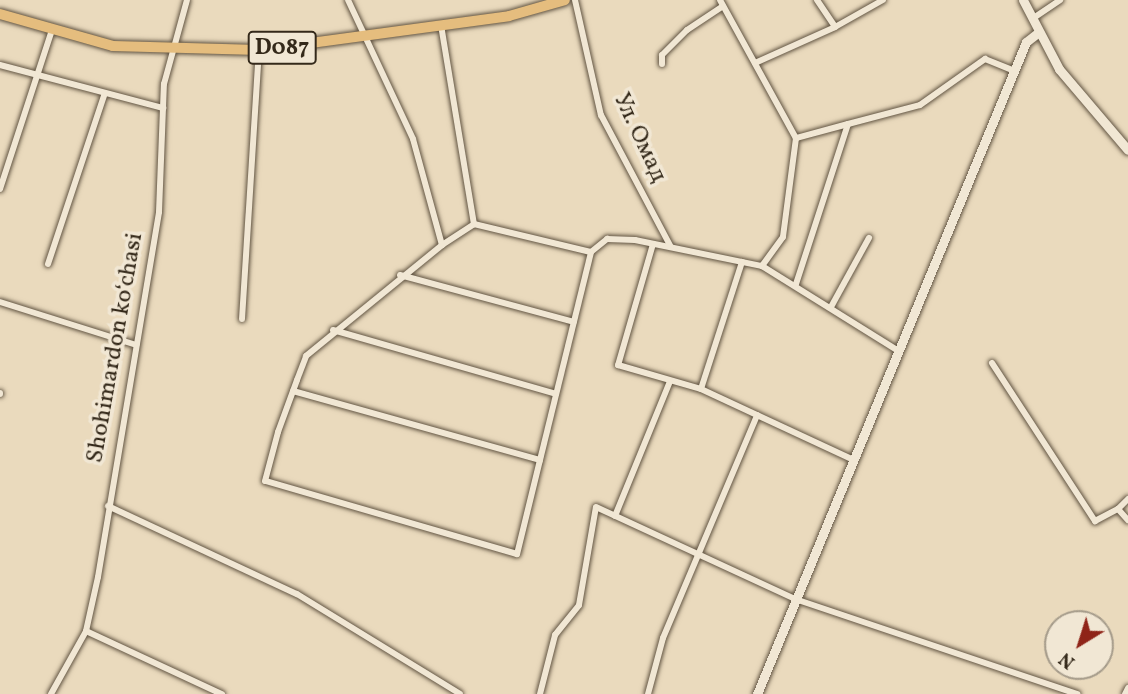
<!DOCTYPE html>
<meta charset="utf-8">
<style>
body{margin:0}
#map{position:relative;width:1128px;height:694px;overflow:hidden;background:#eadabd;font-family:Vollkorn,serif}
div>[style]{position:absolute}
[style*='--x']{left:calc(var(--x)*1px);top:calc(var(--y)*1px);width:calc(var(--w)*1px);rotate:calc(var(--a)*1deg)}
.roads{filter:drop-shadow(0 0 2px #625543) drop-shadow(0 0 2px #625543)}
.street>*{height:6px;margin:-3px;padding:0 3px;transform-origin:3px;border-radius:3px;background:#f1e7d4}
.secondary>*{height:9px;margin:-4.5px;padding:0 4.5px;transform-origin:4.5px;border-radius:4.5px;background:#f1e7d4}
.primary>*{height:10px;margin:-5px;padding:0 5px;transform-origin:5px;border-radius:5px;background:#e5bd7e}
span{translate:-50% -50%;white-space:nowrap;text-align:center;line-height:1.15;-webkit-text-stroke:7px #f1e7d4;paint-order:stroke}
.shield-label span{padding:2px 5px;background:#f1e7d4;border:2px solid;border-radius:5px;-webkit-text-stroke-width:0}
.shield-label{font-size:23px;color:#34291a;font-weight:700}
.street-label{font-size:24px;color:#34291a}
.north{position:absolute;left:1044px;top:610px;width:70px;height:70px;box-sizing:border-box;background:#f1e7d4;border:2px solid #a59b8a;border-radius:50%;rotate:218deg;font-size:19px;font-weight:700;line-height:28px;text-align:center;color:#34291a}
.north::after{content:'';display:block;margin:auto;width:24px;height:32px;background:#8f2418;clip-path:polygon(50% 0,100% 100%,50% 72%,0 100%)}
</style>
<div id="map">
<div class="roads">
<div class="street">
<i style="--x:348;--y:0;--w:153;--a:64.9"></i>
<i style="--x:413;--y:139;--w:110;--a:74.7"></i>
<i style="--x:442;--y:245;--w:38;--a:-33"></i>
<i style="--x:474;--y:224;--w:120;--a:13.5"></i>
<i style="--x:591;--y:252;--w:21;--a:-39"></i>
<i style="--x:607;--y:239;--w:28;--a:2"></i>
<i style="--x:635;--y:240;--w:130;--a:11.6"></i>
<i style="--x:762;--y:266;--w:159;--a:31.9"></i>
<i style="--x:575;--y:0;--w:118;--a:77.3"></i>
<i style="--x:601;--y:115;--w:149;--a:62.1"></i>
<i style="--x:720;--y:0;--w:158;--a:61.2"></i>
<i style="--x:796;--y:138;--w:100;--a:97.5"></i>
<i style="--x:783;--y:237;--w:36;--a:126"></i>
<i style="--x:817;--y:0;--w:32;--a:56"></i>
<i style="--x:835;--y:27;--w:55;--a:-29.4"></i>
<i style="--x:1032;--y:19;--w:34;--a:-34"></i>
<i style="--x:441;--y:25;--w:202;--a:80.6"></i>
<i style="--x:755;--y:63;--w:88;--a:-24.2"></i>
<i style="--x:662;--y:64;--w:9;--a:-90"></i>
<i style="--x:662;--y:55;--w:35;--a:-45"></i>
<i style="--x:687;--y:30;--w:43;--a:-33.7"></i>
<i style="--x:0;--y:65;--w:169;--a:14.8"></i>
<i style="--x:848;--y:124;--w:74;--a:-14.8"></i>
<i style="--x:920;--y:105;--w:80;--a:-35.3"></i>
<i style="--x:985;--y:59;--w:31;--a:22"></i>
<i style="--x:0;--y:189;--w:167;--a:-71.9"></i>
<i style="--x:653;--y:244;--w:126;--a:106.1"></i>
<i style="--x:618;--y:365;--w:86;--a:16.1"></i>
<i style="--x:742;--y:262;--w:133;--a:107.9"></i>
<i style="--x:701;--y:389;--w:166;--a:24.9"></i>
<i style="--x:48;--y:264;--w:180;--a:-71.6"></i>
<i style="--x:400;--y:275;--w:180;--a:15.1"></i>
<i style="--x:796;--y:284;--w:168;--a:-72"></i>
<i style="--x:848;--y:124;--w:54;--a:164.9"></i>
<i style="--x:0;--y:302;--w:143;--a:17.5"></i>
<i style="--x:831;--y:307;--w:79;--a:-61.2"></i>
<i style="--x:242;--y:319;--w:270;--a:-86.4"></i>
<i style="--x:333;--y:330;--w:232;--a:16"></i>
<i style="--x:992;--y:363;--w:189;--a:56.9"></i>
<i style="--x:1095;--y:521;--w:26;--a:-28"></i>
<i style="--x:293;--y:391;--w:256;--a:15.6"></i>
<i style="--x:540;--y:460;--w:97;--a:103.7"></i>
<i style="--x:517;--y:554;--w:262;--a:-163.8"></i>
<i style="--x:265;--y:481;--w:51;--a:-75.1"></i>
<i style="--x:278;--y:432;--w:55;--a:-69.9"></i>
<i style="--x:297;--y:380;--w:26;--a:-69"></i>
<i style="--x:306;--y:356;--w:176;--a:-39.2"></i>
<i style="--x:0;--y:393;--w:1;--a:90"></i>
<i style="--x:540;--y:460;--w:214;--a:-76.2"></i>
<i style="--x:1128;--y:499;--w:14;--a:135"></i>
<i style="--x:1118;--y:509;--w:15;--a:48"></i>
<i style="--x:108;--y:506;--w:208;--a:25"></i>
<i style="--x:297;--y:594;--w:191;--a:31.5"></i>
<i style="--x:615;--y:516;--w:146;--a:-67.8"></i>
<i style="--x:86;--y:631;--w:150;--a:24.9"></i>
<i style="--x:51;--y:694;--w:72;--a:-60.9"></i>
<i style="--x:86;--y:631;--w:55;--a:-77.5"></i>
<i style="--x:98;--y:577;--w:370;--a:-80.5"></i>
<i style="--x:159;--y:212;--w:128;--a:-87.8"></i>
<i style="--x:164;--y:84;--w:87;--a:-74.7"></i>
<i style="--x:540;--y:694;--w:61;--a:-75.7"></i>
<i style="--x:555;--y:635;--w:38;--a:-51"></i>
<i style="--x:579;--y:605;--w:99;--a:-80.2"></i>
<i style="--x:596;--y:507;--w:219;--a:24.8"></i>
<i style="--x:795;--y:599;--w:298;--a:18.6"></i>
<i style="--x:648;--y:694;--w:58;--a:-75"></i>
<i style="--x:663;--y:638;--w:242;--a:-67.1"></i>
<i style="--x:1125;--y:694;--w:7;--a:-63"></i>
</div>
<div class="secondary">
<i style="--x:1023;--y:0;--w:78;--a:62.4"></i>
<i style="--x:1059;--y:69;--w:106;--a:49.6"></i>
<i style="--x:757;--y:694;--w:705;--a:-67.58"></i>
<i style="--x:1026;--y:42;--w:16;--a:-38"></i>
</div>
<div class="primary">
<i style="--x:0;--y:14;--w:117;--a:15.8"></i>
<i style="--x:113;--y:46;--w:146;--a:1.6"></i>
<i style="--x:259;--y:50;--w:252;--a:-7.7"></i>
<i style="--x:509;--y:16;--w:58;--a:-15.9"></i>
</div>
</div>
<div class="shield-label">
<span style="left:282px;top:48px">D087</span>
</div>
<div class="street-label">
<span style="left:639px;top:138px;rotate:65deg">Ул. Омад</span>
<span style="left:116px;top:348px;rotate:-80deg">Shohimardon koʻchasi</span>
</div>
<div class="north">N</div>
</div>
